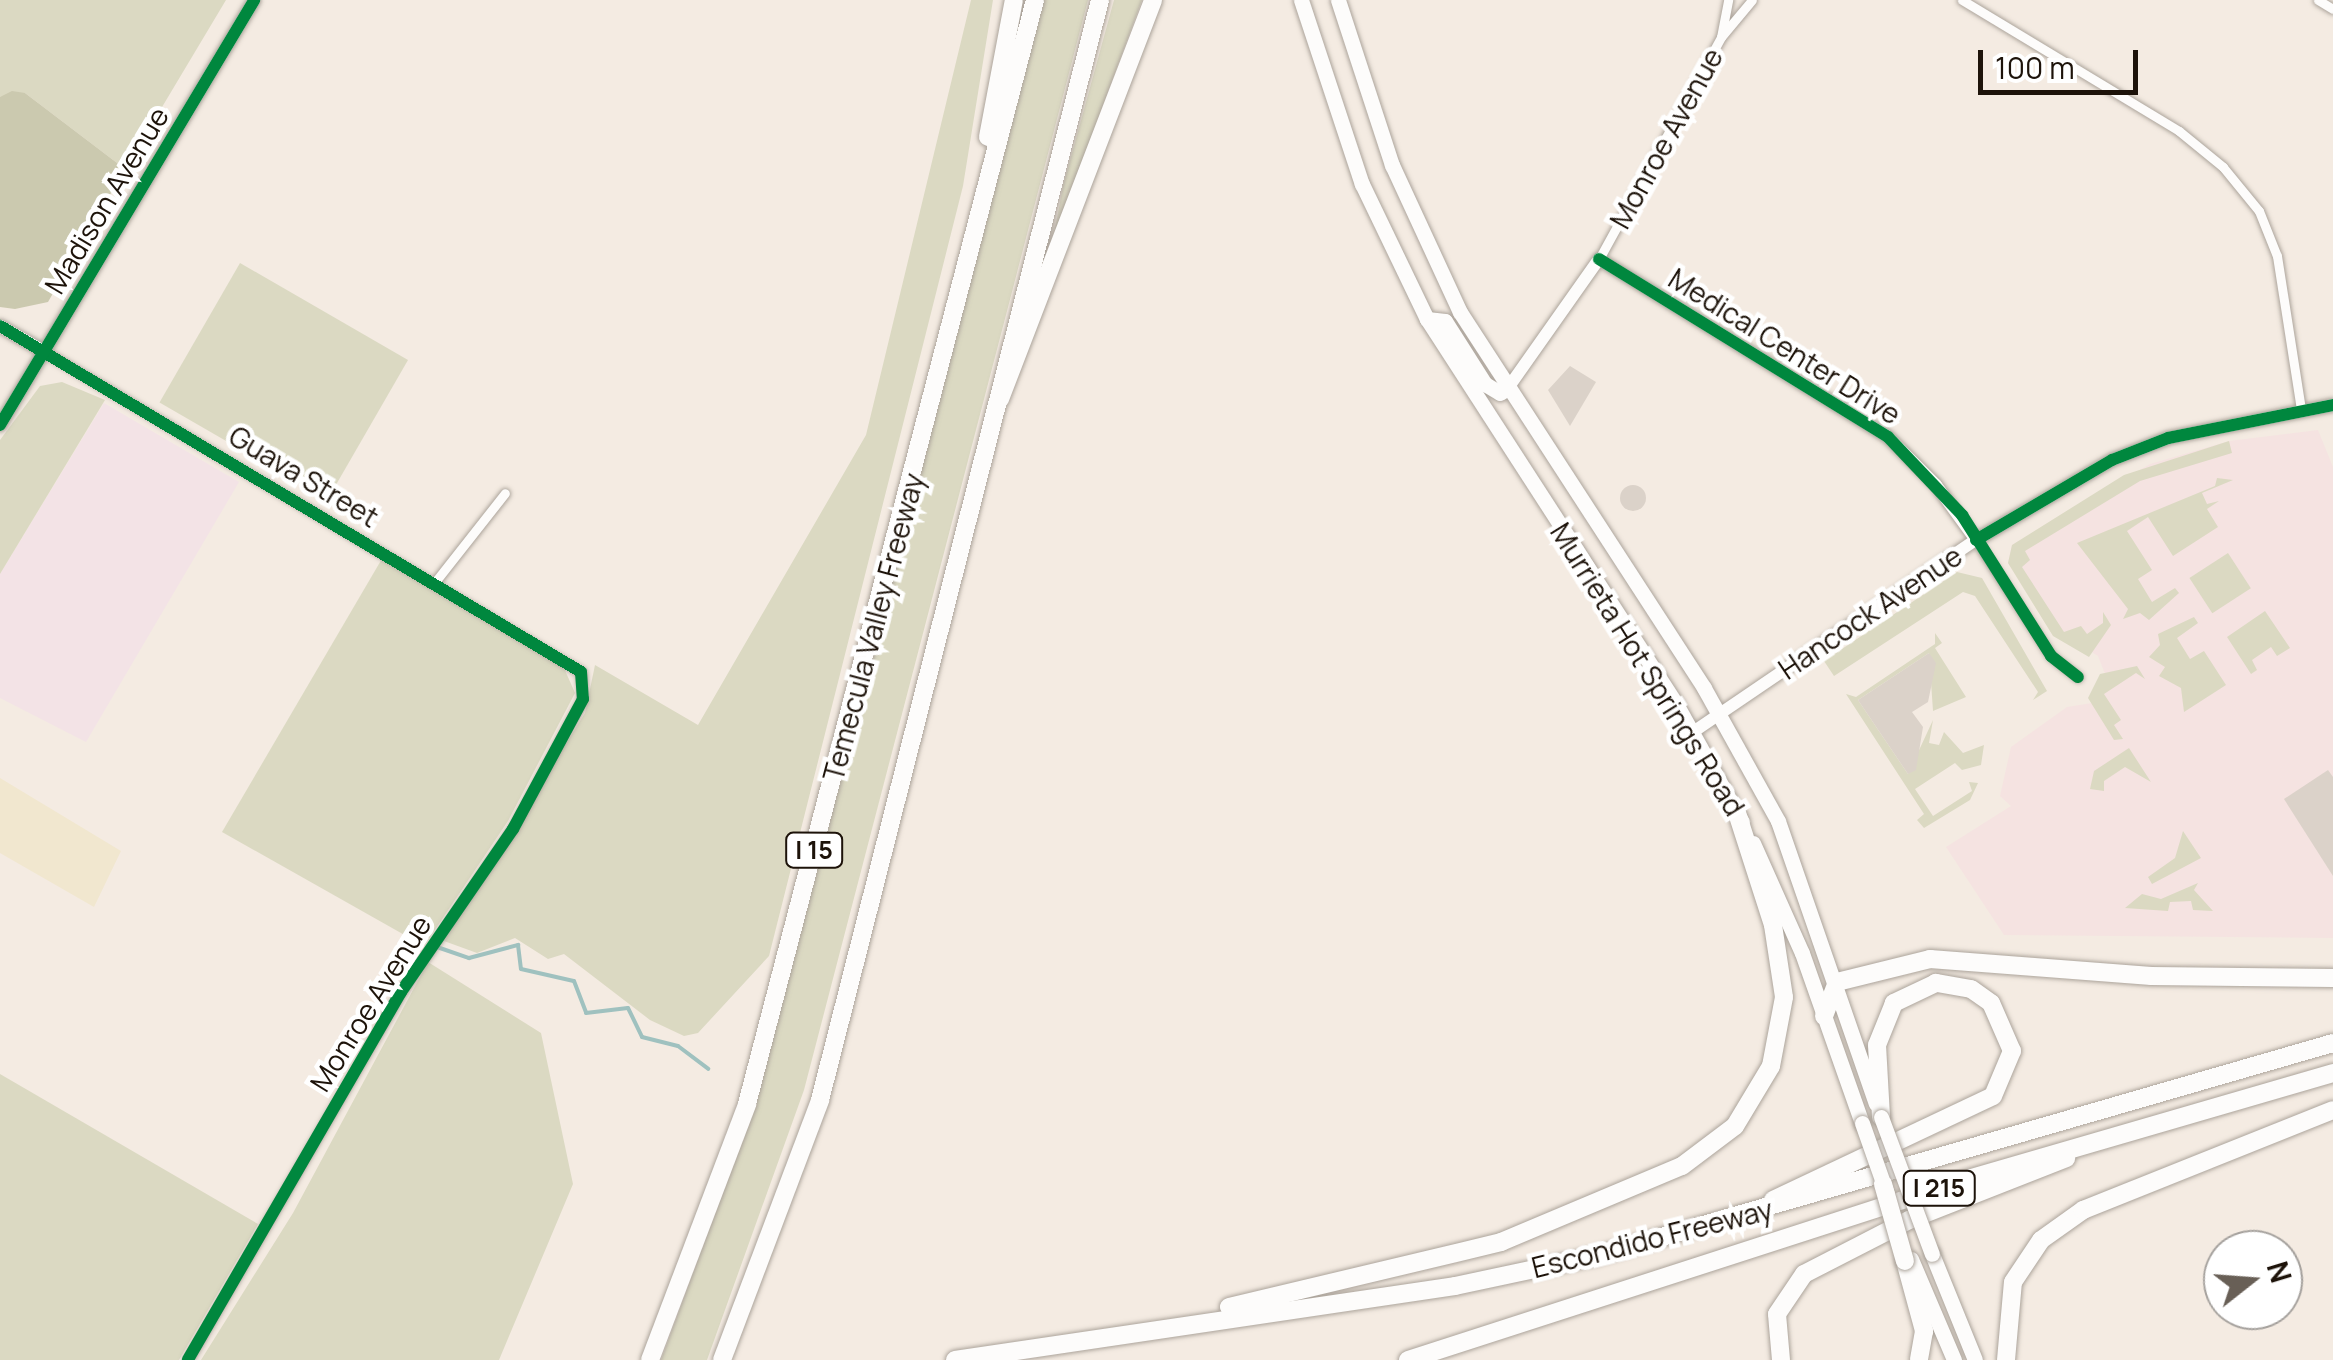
<!DOCTYPE html>
<style>
body{margin:0}
#map{position:relative;width:2333px;height:1360px;overflow:hidden;background:#f4ebe2;font-family:Manrope,sans-serif}
div>[style]{position:absolute}
[style*='--x']{left:calc(var(--x)*1px);top:calc(var(--y)*1px);width:calc(var(--w)*1px);rotate:calc(var(--a)*1deg)}
.industrial>*{inset:0;background:#f3e3e6}
.medical>*{inset:0;background:#f5e3e1}
.green>*{inset:0;background:#dbd9c2;transform-origin:0 0}
.forest>*{inset:0;background:#cbc9af}
.sand>*{inset:0;background:#f1e7cf}
.stream>*{height:4px;margin:-2px;padding:0 2px;transform-origin:2px;border-radius:2px;background:#9fc1bf}
.building>*{inset:0;background:#dbd2c9}
.round{border-radius:50%}
.roads{filter:drop-shadow(0 0 2px #aca49b) drop-shadow(0 0 2px #aca49b)}
.street>*{height:9px;margin:-4.5px;padding:0 4.5px;transform-origin:4.5px;border-radius:4.5px;background:#fdfcfb}
.secondary>*{height:12px;margin:-6px;padding:0 6px;transform-origin:6px;border-radius:6px;background:#fdfcfb}
.primary>*{height:15px;margin:-7.5px;padding:0 7.5px;transform-origin:7.5px;border-radius:7.5px;background:#fdfcfb}
.highway>*{height:18px;margin:-9px;padding:0 9px;transform-origin:9px;border-radius:9px;background:#fdfcfb}
.bridges{filter:drop-shadow(0 0 2px #aca49b) drop-shadow(0 0 2px #aca49b)}
.primary-bridge>*{height:15px;margin:-7.5px;padding:0 7.5px;transform-origin:7.5px;border-radius:7.5px;background:#fdfcfb}
.highway-bridge>*{height:18px;margin:-9px;padding:0 9px;transform-origin:9px;border-radius:9px;background:#fdfcfb}
.cycleway>*{height:12px;margin:-6px;padding:0 6px;transform-origin:6px;border-radius:6px;background:#00873e}
span{translate:-50% -50%;white-space:nowrap;text-align:center;line-height:1.15;-webkit-text-stroke:9px #fff;paint-order:stroke}
.shield-label span{padding:2px 8px;background:#fff;border:2px solid;border-radius:8px;-webkit-text-stroke-width:0}
.shield-label{font-size:25px;color:#1d130a;font-weight:700}
.street-label{font-size:28px;color:#1d130a}
.north{position:absolute;left:2203px;top:1230px;width:100px;height:100px;box-sizing:border-box;background:#fff;border:2px solid #a5a19d;border-radius:50%;rotate:73deg;font-size:28px;font-weight:700;line-height:40px;text-align:center;color:#1d130a}
.north::after{content:'';display:block;margin:auto;width:35px;height:45px;background:#685f56;clip-path:polygon(50% 0,100% 100%,50% 72%,0 100%)}
.scale{position:absolute;left:1978px;top:50px;width:160px;height:45px;box-sizing:border-box;border:5px solid #1d130a;border-top:0;padding-left:12px;font-size:30px;line-height:35px;white-space:nowrap;color:#1d130a;-webkit-text-stroke:8px #fff;paint-order:stroke}
</style>
<div id="map">
<div class="industrial">
<i style="clip-path:polygon(104px 403px,239px 482px,86px 742px,0 698px,0 574px)"></i>
</div>
<div class="medical">
<i style="clip-path:polygon(2318px 430px,2333px 467px,2333px 938px,2004px 935px,1946px 847px,2011px 806px,2000px 796px,2011px 747px,2067px 707px,2092px 703px,2107px 679px,2098px 656px,2048px 624px,2008px 563px,2012px 545px,2150px 464px,2229px 441px)"></i>
</div>
<div class="green">
<i style="clip-path:polygon(0 0,226px 0,125px 169px,25px 93px,0 97px)"></i>
<i style="clip-path:polygon(971px 0,993px 0,963px 186px,769px 956px,698px 1033px,684px 1036px,650px 1020px,564px 954px,548px 959px,515px 938px,477px 953px,444px 941px,585px 713px,595px 665px,698px 725px,866px 435px)"></i>
<i style="clip-path:polygon(1043px 0,1088px 0,804px 1090px,707px 1360px,661px 1360px,751px 1116px)"></i>
<i style="clip-path:polygon(1114px 0,1142px 0,1053px 240px,1063px 186px)"></i>
<i style="left:240px;top:263px;width:194px;height:161px;rotate:30deg"></i>
<i style="clip-path:polygon(62px 382px,105px 400px,0 574px,0 440px,40px 386px)"></i>
<i style="clip-path:polygon(2229px 441px,2232px 453px,2140px 481px,2025px 551px,2030px 560px,2022px 567px,2064px 632px,2081px 626px,2087px 634px,2103px 623px,2103px 612px,2111px 625px,2089px 657px,2053px 636px,2008px 563px,2012px 545px,2124px 475px)"></i>
<i style="clip-path:polygon(2217px 478px,2233px 480px,2202px 493px,2207px 504px,2219px 501px,2207px 509px,2218px 527px,2173px 556px,2148px 517px,2127px 531px,2152px 570px,2138px 579px,2152px 602px,2175px 588px,2179px 593px,2149px 620px,2140px 613px,2123px 619px,2128px 609px,2077px 543px,2215px 486px)"></i>
<i style="left:2228px;top:553px;width:42px;height:46px;rotate:57deg"></i>
<i style="clip-path:polygon(383px 557px,564px 668px,575px 693px,508px 821px,424px 946px,222px 832px)"></i>
<i style="clip-path:polygon(1957px 572px,1982px 578px,2047px 691px,2033px 700px,2038px 692px,1975px 596px,1963px 592px,1834px 676px,1824px 661px)"></i>
<i style="clip-path:polygon(2265px 611px,2290px 648px,2277px 656px,2271px 647px,2252px 660px,2257px 670px,2251px 674px,2227px 637px)"></i>
<i style="clip-path:polygon(2194px 617px,2198px 623px,2177px 638px,2190px 659px,2204px 651px,2226px 685px,2184px 712px,2181px 688px,2159px 676px,2165px 667px,2149px 657px,2160px 645px,2158px 634px)"></i>
<i style="clip-path:polygon(1935px 633px,1942px 643px,1935px 648px,1966px 697px,1933px 711px,1929px 653px,1858px 700px,1908px 774px,1933px 720px,1929px 743px,1939px 745px,1944px 732px,1963px 753px,1984px 745px,1981px 765px,1962px 770px,1955px 763px,1915px 789px,1933px 816px,1972px 791px,1969px 782px,1978px 783px,1970px 800px,1924px 828px,1917px 820px,1924px 814px,1846px 694px,1856px 697px,1935px 644px)"></i>
<i style="clip-path:polygon(2137px 666px,2145px 679px,2136px 673px,2104px 694px,2121px 720px,2114px 725px,2123px 739px,2114px 740px,2088px 698px,2100px 674px)"></i>
<i style="clip-path:polygon(2129px 748px,2151px 782px,2125px 767px,2104px 781px,2104px 791px,2090px 789px,2094px 771px)"></i>
<i style="clip-path:polygon(2183px 831px,2201px 858px,2152px 884px,2148px 877px,2175px 858px)"></i>
<i style="clip-path:polygon(2198px 883px,2194px 890px,2213px 911px,2193px 910px,2191px 901px,2170px 902px,2168px 911px,2125px 908px,2142px 894px,2161px 899px)"></i>
<i style="clip-path:polygon(428px 962px,541px 1033px,573px 1184px,499px 1360px,201px 1360px,293px 1213px)"></i>
<i style="clip-path:polygon(0 1074px,258px 1224px,179px 1360px,0 1360px)"></i>
</div>
<div class="forest">
<i style="clip-path:polygon(12px 91px,25px 93px,125px 169px,48px 302px,15px 309px,0 307px,0 97px)"></i>
</div>
<div class="sand">
<i style="clip-path:polygon(0 778px,121px 851px,94px 907px,0 853px)"></i>
</div>
<div class="stream">
<i style="--x:437;--y:947;--w:34;--a:19"></i>
<i style="--x:469;--y:958;--w:51;--a:-14.9"></i>
<i style="--x:518;--y:945;--w:24;--a:83"></i>
<i style="--x:521;--y:969;--w:54;--a:12.8"></i>
<i style="--x:574;--y:981;--w:34;--a:69"></i>
<i style="--x:586;--y:1013;--w:42;--a:-6.8"></i>
<i style="--x:628;--y:1008;--w:32;--a:64"></i>
<i style="--x:642;--y:1037;--w:37;--a:14"></i>
<i style="--x:678;--y:1046;--w:38;--a:37"></i>
</div>
<div class="building">
<i style="clip-path:polygon(1570px 366px,1596px 382px,1570px 426px,1548px 390px)"></i>
<i class="round" style="left:1620px;top:485px;width:26px;height:26px"></i>
<i style="clip-path:polygon(1929px 653px,1936px 663px,1928px 702px,1912px 712px,1923px 727px,1916px 770px,1908px 774px,1858px 700px)"></i>
<i style="clip-path:polygon(2328px 770px,2333px 777px,2333px 876px,2284px 799px)"></i>
</div>
<div class="roads">
<div class="street">
<i style="--x:1962;--y:0;--w:253;--a:31.1"></i>
<i style="--x:2179;--y:131;--w:57;--a:39.3"></i>
<i style="--x:2223;--y:167;--w:57;--a:50.7"></i>
<i style="--x:2259;--y:211;--w:48;--a:68.2"></i>
<i style="--x:2277;--y:256;--w:156;--a:81.1"></i>
<i style="--x:2318;--y:0;--w:17;--a:31"></i>
<i style="--x:1721;--y:37;--w:38;--a:-79"></i>
<i style="--x:1599;--y:259;--w:253;--a:-61.2"></i>
<i style="--x:1721;--y:37;--w:48;--a:-50"></i>
<i style="--x:45;--y:352;--w:624;--a:30.84"></i>
<i style="--x:581;--y:672;--w:27;--a:86"></i>
<i style="--x:583;--y:699;--w:148;--a:118.3"></i>
<i style="--x:513;--y:829;--w:198;--a:124.5"></i>
<i style="--x:401;--y:992;--w:425;--a:120.1"></i>
<i style="--x:1976;--y:540;--w:138;--a:57.1"></i>
<i style="--x:2051;--y:656;--w:34;--a:38"></i>
<i style="--x:435;--y:582;--w:113;--a:-51.8"></i>
</div>
<div class="secondary">
<i style="--x:0;--y:326;--w:52;--a:30"></i>
<i style="--x:1508;--y:388;--w:158;--a:-54.8"></i>
<i style="--x:1599;--y:259;--w:339;--a:31.6"></i>
<i style="--x:1888;--y:437;--w:68;--a:45"></i>
<i style="--x:1936;--y:485;--w:68;--a:54"></i>
<i style="--x:0;--y:425;--w:495;--a:-59.1"></i>
<i style="--x:1693;--y:732;--w:342;--a:-34.2"></i>
<i style="--x:1976;--y:540;--w:158;--a:-30.5"></i>
<i style="--x:2112;--y:460;--w:60;--a:-21.4"></i>
<i style="--x:2168;--y:438;--w:168;--a:-11.3"></i>
</div>
<div class="primary">
<i style="--x:1301;--y:0;--w:194;--a:71.7"></i>
<i style="--x:1362;--y:184;--w:150;--a:64.3"></i>
<i style="--x:1427;--y:319;--w:456;--a:57.1"></i>
<i style="--x:1675;--y:702;--w:137;--a:60.8"></i>
<i style="--x:1338;--y:0;--w:174;--a:71.9"></i>
<i style="--x:1392;--y:165;--w:162;--a:65.2"></i>
<i style="--x:1460;--y:312;--w:448;--a:57"></i>
<i style="--x:1704;--y:688;--w:152;--a:60.9"></i>
<i style="--x:1778;--y:821;--w:299;--a:70.9"></i>
<i style="--x:1427;--y:319;--w:18;--a:6"></i>
<i style="--x:1445;--y:321;--w:75;--a:57.6"></i>
<i style="--x:1485;--y:384;--w:17;--a:31"></i>
<i style="--x:1500;--y:393;--w:9;--a:-32"></i>
<i style="--x:1753;--y:843;--w:120;--a:66"></i>
<i style="--x:1802;--y:953;--w:180;--a:70.6"></i>
<i style="--x:1932;--y:1254;--w:114;--a:67.9"></i>
<i style="--x:1911;--y:1259;--w:110;--a:66.9"></i>
</div>
<div class="highway">
<i style="--x:988;--y:137;--w:139;--a:-79.3"></i>
<i style="--x:1000;--y:399;--w:427;--a:-69"></i>
<i style="--x:1824;--y:1016;--w:36;--a:-69"></i>
<i style="--x:1837;--y:982;--w:96;--a:-13.9"></i>
<i style="--x:1930;--y:959;--w:222;--a:4.4"></i>
<i style="--x:2151;--y:976;--w:182;--a:0.6"></i>
<i style="--x:1773;--y:1200;--w:243;--a:-25.3"></i>
<i style="--x:1993;--y:1096;--w:49;--a:-67.1"></i>
<i style="--x:2012;--y:1051;--w:52;--a:-113.6"></i>
<i style="--x:1991;--y:1003;--w:24;--a:-145"></i>
<i style="--x:1971;--y:989;--w:36;--a:-170"></i>
<i style="--x:1936;--y:983;--w:47;--a:154.5"></i>
<i style="--x:1894;--y:1003;--w:45;--a:112"></i>
<i style="--x:1877;--y:1045;--w:72;--a:86.8"></i>
<i style="--x:1905;--y:1261;--w:73;--a:74.8"></i>
<i style="--x:1924;--y:1331;--w:29;--a:100"></i>
<i style="--x:1229;--y:1307;--w:280;--a:-13.4"></i>
<i style="--x:1501;--y:1242;--w:196;--a:-22.8"></i>
<i style="--x:1682;--y:1166;--w:66;--a:-37"></i>
<i style="--x:1735;--y:1126;--w:70;--a:-59"></i>
<i style="--x:1771;--y:1066;--w:70;--a:-79.3"></i>
<i style="--x:1784;--y:997;--w:73;--a:-98.7"></i>
<i style="--x:1773;--y:925;--w:118;--a:-107.8"></i>
<i style="--x:650;--y:1360;--w:274;--a:-69.2"></i>
<i style="--x:747;--y:1104;--w:1141;--a:-75.38"></i>
<i style="--x:722;--y:1360;--w:278;--a:-69.3"></i>
<i style="--x:820;--y:1100;--w:1135;--a:-75.72"></i>
<i style="--x:955;--y:1360;--w:505;--a:-8.42"></i>
<i style="--x:1455;--y:1286;--w:144;--a:-12"></i>
<i style="--x:1596;--y:1256;--w:767;--a:-16.12"></i>
<i style="--x:1408;--y:1360;--w:585;--a:-17.91"></i>
<i style="--x:1965;--y:1180;--w:383;--a:-16.2"></i>
<i style="--x:1781;--y:1360;--w:46;--a:-95"></i>
<i style="--x:1777;--y:1314;--w:48;--a:-56"></i>
<i style="--x:1804;--y:1274;--w:118;--a:-27.2"></i>
<i style="--x:1909;--y:1220;--w:169;--a:-21.5"></i>
<i style="--x:2006;--y:1360;--w:78;--a:-84.9"></i>
<i style="--x:2013;--y:1282;--w:50;--a:-56.3"></i>
<i style="--x:2041;--y:1240;--w:52;--a:-35.5"></i>
<i style="--x:2083;--y:1210;--w:269;--a:-21.8"></i>
</div>
</div>
<div class="bridges">
<div class="primary-bridge">
<i style="--x:1881;--y:1117;--w:146;--a:69.6"></i>
<i style="--x:1862;--y:1123;--w:75;--a:70.6"></i>
</div>
<div class="highway-bridge">
<i style="--x:1883;--y:1184;--w:80;--a:74.1"></i>
</div>
</div>
<div class="cycleway">
<i style="--x:1599;--y:259;--w:339;--a:31.6"></i>
<i style="--x:1888;--y:437;--w:108;--a:46.5"></i>
<i style="--x:1962;--y:515;--w:167;--a:57.7"></i>
<i style="--x:2051;--y:656;--w:34;--a:38"></i>
<i style="--x:0;--y:326;--w:676;--a:30.77"></i>
<i style="--x:581;--y:672;--w:27;--a:86"></i>
<i style="--x:583;--y:699;--w:148;--a:118.3"></i>
<i style="--x:513;--y:829;--w:198;--a:124.5"></i>
<i style="--x:401;--y:992;--w:425;--a:120.1"></i>
<i style="--x:0;--y:425;--w:495;--a:-59.1"></i>
<i style="--x:1976;--y:540;--w:158;--a:-30.5"></i>
<i style="--x:2112;--y:460;--w:60;--a:-21.4"></i>
<i style="--x:2168;--y:438;--w:168;--a:-11.3"></i>
</div>
<div class="shield-label">
<span style="left:814px;top:850px">I 15</span>
<span style="left:1939px;top:1188px">I 215</span>
</div>
<div class="street-label">
<span style="left:1666px;top:138px;rotate:-61deg">Monroe Avenue</span>
<span style="left:106px;top:200px;rotate:-59deg">Madison Avenue</span>
<span style="left:1785px;top:346px;rotate:32deg">Medical Center Drive</span>
<span style="left:304px;top:476px;rotate:31deg">Guava Street</span>
<span style="left:1870px;top:612px;rotate:-34deg">Hancock Avenue</span>
<span style="left:873px;top:627px;rotate:-75deg">Temecula Valley Freeway</span>
<span style="left:1648px;top:669px;rotate:58deg">Murrieta Hot Springs Road</span>
<span style="left:370px;top:1003px;rotate:-58deg">Monroe Avenue</span>
<span style="left:1652px;top:1238px;rotate:-14deg">Escondido Freeway</span>
</div>
<div class="north">N</div>
<div class="scale">100 m</div>
</div>
